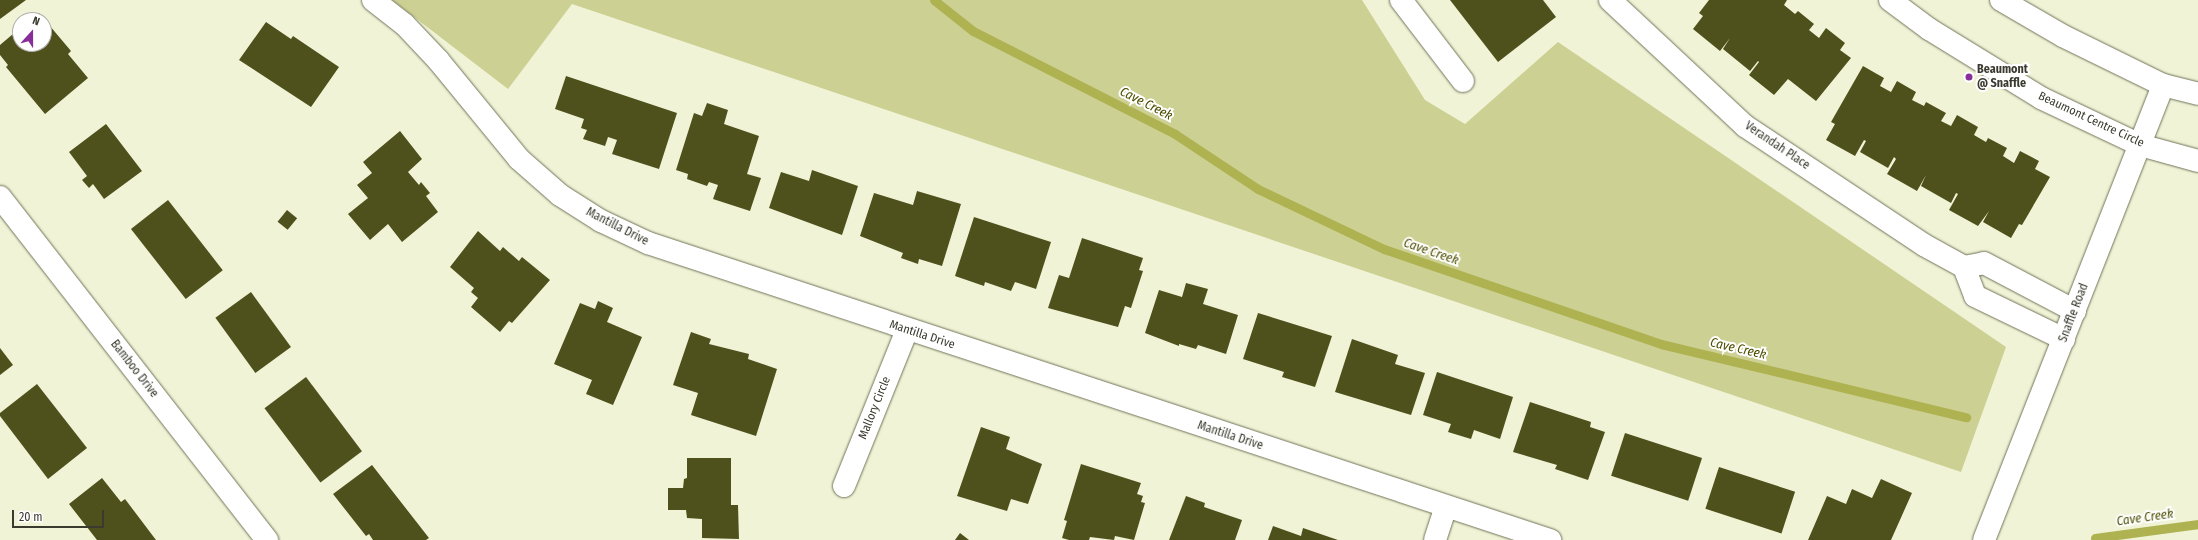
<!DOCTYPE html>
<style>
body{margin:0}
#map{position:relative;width:2198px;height:540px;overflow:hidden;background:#f0f3d6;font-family:"Fira Sans Condensed",sans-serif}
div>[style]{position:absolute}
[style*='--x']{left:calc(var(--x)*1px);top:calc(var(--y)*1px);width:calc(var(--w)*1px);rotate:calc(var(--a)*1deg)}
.green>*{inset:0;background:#cdd093}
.stream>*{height:9px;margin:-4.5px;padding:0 4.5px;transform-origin:4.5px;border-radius:4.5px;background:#afb251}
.building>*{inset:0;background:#4f511d;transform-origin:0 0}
.roads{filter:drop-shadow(0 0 1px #717359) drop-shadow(0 0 1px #717359)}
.street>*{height:22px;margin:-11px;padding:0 11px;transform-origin:11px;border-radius:11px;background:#fff}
.secondary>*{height:22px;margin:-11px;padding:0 11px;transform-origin:11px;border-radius:11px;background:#fff}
.dots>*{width:11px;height:11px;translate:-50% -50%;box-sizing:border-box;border:2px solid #fff;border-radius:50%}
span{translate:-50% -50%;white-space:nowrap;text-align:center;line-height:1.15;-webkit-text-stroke:4px #fff;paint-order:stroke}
.poi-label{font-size:12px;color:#3a3a2f;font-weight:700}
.left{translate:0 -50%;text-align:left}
.street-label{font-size:12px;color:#3a3a2f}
.water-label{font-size:13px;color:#4e4f00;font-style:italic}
.north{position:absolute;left:12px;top:12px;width:40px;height:40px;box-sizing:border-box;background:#fff;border:1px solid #b0b0ac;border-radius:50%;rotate:21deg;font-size:11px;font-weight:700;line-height:16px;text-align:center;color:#3a3a2f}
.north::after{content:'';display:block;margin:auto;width:14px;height:18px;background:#882e99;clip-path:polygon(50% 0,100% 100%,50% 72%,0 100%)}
.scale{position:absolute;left:12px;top:510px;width:92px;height:18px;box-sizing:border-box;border:2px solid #3a3a2f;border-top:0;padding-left:5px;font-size:12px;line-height:14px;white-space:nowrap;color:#3a3a2f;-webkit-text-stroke:3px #fff;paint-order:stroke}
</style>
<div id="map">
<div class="green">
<i style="clip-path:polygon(392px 0,1362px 0,1425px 100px,1465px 124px,1558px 42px,2006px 347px,1961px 472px,572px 4px,508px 89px)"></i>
</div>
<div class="stream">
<i style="--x:934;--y:0;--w:50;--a:38.5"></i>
<i style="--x:973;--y:31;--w:227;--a:27"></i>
<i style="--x:1175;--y:134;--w:100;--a:33.5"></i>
<i style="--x:1258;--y:189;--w:140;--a:25.5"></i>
<i style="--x:1384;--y:249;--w:293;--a:18.9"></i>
<i style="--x:1661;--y:344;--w:314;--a:13.5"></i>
<i style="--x:2095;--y:538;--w:104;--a:-7.7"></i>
</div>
<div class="building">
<i style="clip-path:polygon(0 0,26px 0,0 19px)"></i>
<i style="clip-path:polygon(1450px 0,1543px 0,1556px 17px,1498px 62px)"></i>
<i style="clip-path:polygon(1709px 0,1787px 0,1784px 5px,1795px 14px,1798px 11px,1814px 24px,1809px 30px,1819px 38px,1826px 28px,1845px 43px,1840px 50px,1851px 58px,1816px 101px,1788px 79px,1774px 95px,1749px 75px,1759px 62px,1758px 61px,1750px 71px,1723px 49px,1730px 38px,1720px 51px,1693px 29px,1703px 16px,1699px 13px)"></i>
<i style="clip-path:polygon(39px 13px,71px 51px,68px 54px,88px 78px,45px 114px,6px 67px,8px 65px,0 55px,0 45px,20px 28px,20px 44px,44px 44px,44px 20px,30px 20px)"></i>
<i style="clip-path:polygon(266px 22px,291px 39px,293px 36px,339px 67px,311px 107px,239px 60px)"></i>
<i style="clip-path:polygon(1863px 66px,1884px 78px,1880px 86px,1891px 92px,1897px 81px,1916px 92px,1912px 100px,1924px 106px,1926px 102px,1946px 113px,1941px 121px,1951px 126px,1957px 115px,1978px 127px,1974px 135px,1986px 142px,1988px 138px,2007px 148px,2003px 156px,2014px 163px,2020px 151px,2039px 161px,2035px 169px,2050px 177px,2022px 225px,2019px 224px,2011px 238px,1983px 222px,1989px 211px,1978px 226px,1949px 210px,1958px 194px,1956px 193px,1951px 203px,1921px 186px,1926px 175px,1917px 191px,1887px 174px,1896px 159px,1894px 157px,1888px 168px,1860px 152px,1866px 141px,1864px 140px,1855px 156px,1826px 140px,1835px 124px,1831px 122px)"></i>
<i style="clip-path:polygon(566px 76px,677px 113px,659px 169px,612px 154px,617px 140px,608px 137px,605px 146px,583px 139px,587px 130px,581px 128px,584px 119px,555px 109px)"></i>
<i style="clip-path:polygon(707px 103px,728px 110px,724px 124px,759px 136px,747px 174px,761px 178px,750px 211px,713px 199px,718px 185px,709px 182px,707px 186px,687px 179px,688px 174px,676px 170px,694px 113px,702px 116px)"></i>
<i style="clip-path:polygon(106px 124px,142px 171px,104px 199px,93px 184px,89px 188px,82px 180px,87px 176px,69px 152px)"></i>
<i style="clip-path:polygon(400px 131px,422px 159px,408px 172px,419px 185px,421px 182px,430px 193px,426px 196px,438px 212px,402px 242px,388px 224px,370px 240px,348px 214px,368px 198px,357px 185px,372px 173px,363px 162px)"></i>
<i style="clip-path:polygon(812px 170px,858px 186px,842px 235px,769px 208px,781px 172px,809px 181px)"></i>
<i style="clip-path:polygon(917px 191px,961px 204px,942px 266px,919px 259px,918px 264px,901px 258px,903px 253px,860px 236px,874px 193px,913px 205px)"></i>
<i style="left:168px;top:200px;width:89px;height:47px;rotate:52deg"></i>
<i style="left:287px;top:210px;width:13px;height:15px;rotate:39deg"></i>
<i style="clip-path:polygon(974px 217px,1051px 242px,1036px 289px,1015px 282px,1011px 291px,985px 282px,984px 286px,955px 276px)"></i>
<i style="clip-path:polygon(478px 231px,500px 251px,503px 247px,519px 261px,522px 257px,550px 280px,512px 323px,509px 321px,500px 332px,471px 307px,478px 298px,471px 292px,474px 288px,450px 267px)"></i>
<i style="clip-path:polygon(1082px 238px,1143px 258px,1139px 270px,1143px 271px,1131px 308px,1125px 306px,1118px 327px,1048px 308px,1059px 275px,1069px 278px)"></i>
<i style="clip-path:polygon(1186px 283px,1208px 289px,1203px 304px,1238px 315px,1226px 354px,1198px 345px,1196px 349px,1179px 344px,1179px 346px,1145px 333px,1159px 290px,1182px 297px)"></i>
<i style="left:251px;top:292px;width:68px;height:44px;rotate:54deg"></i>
<i style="clip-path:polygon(598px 301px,613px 308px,607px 322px,642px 337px,613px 405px,586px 394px,592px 380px,554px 364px,580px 303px,595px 309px)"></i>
<i style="clip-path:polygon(1258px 313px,1332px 336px,1315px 387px,1282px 377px,1284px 372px,1243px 359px)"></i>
<i style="clip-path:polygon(691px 332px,711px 339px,709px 344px,749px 354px,748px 359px,777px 369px,756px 436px,691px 415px,698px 393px,673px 385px)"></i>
<i style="clip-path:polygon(1352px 339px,1398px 355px,1395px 364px,1425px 373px,1411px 415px,1335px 392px)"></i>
<i style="clip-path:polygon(0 348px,13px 365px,0 375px)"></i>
<i style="clip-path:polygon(1437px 372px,1513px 397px,1500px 439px,1474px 430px,1471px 439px,1448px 432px,1451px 424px,1423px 415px)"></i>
<i style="left:306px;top:377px;width:93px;height:52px;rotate:53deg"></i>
<i style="clip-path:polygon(37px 384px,87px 448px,48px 479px,0 416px,0 413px)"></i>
<i style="clip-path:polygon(1530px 402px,1591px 422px,1590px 427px,1605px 432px,1588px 480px,1555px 469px,1557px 465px,1513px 452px)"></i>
<i style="clip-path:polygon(981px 427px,1010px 437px,1006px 449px,1042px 464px,1028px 504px,1011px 499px,1007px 511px,957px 496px)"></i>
<i style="left:1625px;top:433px;width:81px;height:45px;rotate:18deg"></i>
<i style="clip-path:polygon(687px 458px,731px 458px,731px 505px,738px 505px,739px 539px,702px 538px,702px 519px,687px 518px,686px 510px,668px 510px,668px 488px,683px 488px,684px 479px,687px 478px)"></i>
<i style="clip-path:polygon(1081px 464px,1141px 483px,1137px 494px,1143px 496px,1141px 502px,1145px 503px,1134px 540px,1115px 536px,1114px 540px,1090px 537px,1089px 540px,1069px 540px,1062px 538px,1067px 521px,1064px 520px)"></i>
<i style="clip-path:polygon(372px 465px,429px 538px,426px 540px,373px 540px,369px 534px,366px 536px,333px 494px)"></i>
<i style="left:1719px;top:467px;width:80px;height:44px;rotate:18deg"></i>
<i style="clip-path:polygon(102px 478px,121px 502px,125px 499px,156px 540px,97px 540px,69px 504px)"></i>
<i style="clip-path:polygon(1881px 479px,1912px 493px,1891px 540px,1808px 540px,1827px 496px,1846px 504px,1852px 489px,1872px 498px)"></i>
<i style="clip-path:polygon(1186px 496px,1205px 503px,1204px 507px,1242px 520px,1235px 540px,1169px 540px)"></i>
<i style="clip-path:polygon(1273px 526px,1301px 536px,1303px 528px,1338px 540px,1268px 540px)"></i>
<i style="clip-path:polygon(960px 533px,969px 540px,955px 540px)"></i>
</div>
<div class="roads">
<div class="street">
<i style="--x:373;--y:0;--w:39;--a:38"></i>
<i style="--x:404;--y:24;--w:50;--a:46.6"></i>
<i style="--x:438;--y:60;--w:128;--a:50.7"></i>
<i style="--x:519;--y:159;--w:55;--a:41.3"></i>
<i style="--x:560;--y:195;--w:49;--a:32.4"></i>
<i style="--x:601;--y:221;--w:52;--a:25.1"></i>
<i style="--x:648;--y:243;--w:950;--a:18.23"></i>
<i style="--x:1401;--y:0;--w:102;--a:52.6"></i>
<i style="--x:1610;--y:0;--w:185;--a:43"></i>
<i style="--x:1745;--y:126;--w:215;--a:33.6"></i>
<i style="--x:1924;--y:245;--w:46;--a:28.8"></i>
<i style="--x:1964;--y:267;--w:20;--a:-11"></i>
<i style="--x:1984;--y:263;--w:103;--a:27.8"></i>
<i style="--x:0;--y:197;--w:435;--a:52.1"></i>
<i style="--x:1964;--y:267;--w:31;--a:69"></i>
<i style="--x:1975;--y:296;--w:99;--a:25.8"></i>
<i style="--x:844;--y:486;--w:168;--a:-68"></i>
<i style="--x:1435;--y:540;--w:35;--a:-72"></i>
<i style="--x:1984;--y:540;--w:489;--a:-68.5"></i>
</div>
<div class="secondary">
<i style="--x:1890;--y:0;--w:49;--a:36.6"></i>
<i style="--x:1929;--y:29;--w:132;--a:31.6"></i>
<i style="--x:2041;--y:98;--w:110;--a:25.4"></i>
<i style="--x:2140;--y:145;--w:60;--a:15.4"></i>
<i style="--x:2001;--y:0;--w:72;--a:30.1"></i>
<i style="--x:2063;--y:36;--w:111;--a:26.1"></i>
<i style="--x:2163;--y:85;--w:36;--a:14"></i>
</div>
</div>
<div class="dots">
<i style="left:1969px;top:77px;background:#882e99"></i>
</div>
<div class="poi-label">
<span class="left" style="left:1977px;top:77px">Beaumont<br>@ Snaffle</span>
</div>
<div class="street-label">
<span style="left:2091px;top:120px;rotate:25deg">Beaumont Centre Circle</span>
<span style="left:1777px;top:146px;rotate:34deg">Verandah Place</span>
<span style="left:617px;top:227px;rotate:27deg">Mantilla Drive</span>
<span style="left:2074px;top:313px;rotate:-69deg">Snaffle Road</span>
<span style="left:922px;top:335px;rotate:18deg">Mantilla Drive</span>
<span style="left:134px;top:369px;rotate:52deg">Bamboo Drive</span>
<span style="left:875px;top:408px;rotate:-68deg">Mallory Circle</span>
<span style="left:1230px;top:436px;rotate:18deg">Mantilla Drive</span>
</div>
<div class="water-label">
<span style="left:1146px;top:104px;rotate:27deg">Cave Creek</span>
<span style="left:1431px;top:252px;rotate:19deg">Cave Creek</span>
<span style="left:1738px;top:349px;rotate:13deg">Cave Creek</span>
<span style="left:2145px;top:518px;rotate:-8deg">Cave Creek</span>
</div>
<div class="north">N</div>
<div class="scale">20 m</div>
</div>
